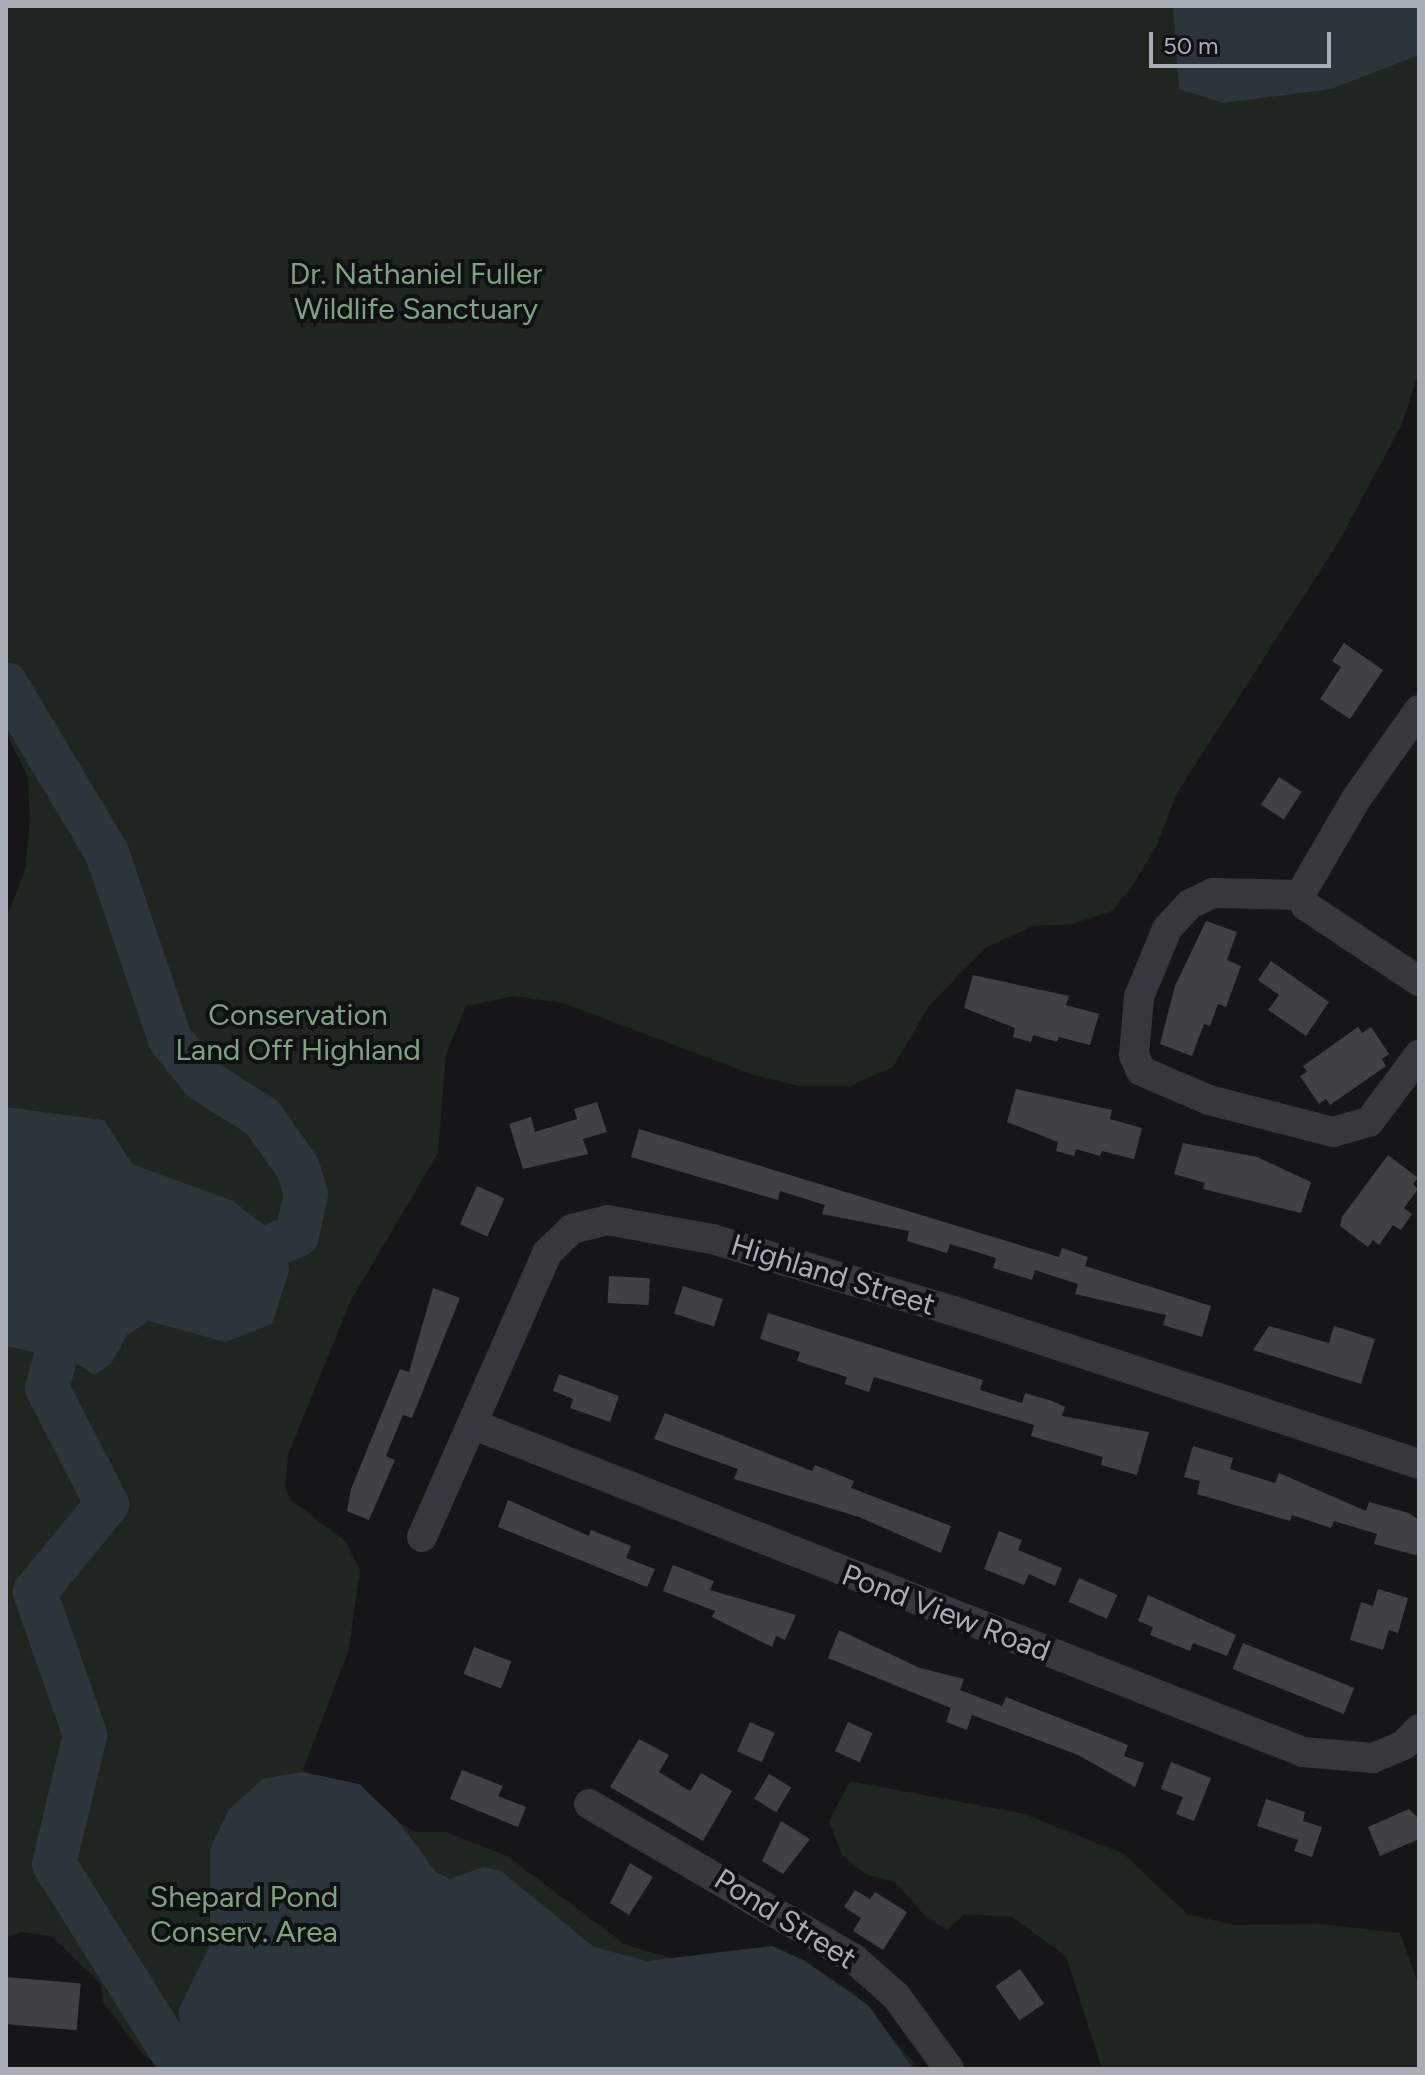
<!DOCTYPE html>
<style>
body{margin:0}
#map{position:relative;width:1425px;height:2075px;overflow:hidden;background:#161618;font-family:Figtree,sans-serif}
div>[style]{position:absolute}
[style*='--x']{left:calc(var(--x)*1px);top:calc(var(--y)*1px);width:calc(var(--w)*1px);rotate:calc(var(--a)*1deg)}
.green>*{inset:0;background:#1e261f}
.water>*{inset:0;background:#2c353c}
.river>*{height:44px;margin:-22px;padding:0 22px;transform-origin:22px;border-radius:22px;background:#2c353c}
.building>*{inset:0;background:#404145;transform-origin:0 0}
.minor>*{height:30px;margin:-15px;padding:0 15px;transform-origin:15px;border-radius:15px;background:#37383d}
span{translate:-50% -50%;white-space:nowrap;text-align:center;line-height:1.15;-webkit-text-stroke:8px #111113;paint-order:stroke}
.park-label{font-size:30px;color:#7fa381}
.street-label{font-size:30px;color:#a8adb8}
.frame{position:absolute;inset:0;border:8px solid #a8adb8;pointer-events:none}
.scale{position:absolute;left:1149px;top:32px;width:182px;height:36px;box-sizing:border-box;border:4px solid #a8adb8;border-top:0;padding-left:10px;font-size:24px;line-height:28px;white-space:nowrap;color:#a8adb8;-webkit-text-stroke:6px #111113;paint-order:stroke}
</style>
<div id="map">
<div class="green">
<i style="clip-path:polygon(6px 6px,1419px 6px,1419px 371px,1402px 424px,1338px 543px,1177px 793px,1156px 847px,1132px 886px,1112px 911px,1072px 924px,1033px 926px,985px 948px,929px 1006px,893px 1067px,850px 1086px,799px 1086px,754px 1075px,563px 1003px,513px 996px,466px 1006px,446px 1054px,438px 1153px,350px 1302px,288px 1455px,285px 1488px,290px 1499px,345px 1541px,360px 1570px,349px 1649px,303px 1770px,416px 1832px,446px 1832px,507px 1856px,626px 1945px,672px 1958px,785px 1951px,854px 1993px,919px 2069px,170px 2069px,144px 2056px,103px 2002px,101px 1984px,51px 1936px,21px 1932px,6px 1938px,6px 1346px,26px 1350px,104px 1120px,6px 1107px,6px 919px,25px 870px,30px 821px,28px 777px,6px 733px)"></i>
<i style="clip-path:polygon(850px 1781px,1024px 1814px,1124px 1854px,1187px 1914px,1234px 1925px,1320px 1924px,1400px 1933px,1419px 1986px,1419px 2069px,1102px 2069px,1066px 1956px,1011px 1917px,965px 1914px,947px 1930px,927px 1918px,895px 1882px,865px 1874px,842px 1855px,829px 1821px)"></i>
</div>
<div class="water">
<i style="clip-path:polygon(1173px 6px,1419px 6px,1419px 55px,1331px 89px,1223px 103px,1179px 89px)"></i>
<i style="clip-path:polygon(6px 1107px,104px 1120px,132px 1164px,233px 1201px,286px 1242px,289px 1271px,272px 1324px,225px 1342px,149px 1321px,127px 1335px,111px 1364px,94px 1375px,73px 1361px,6px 1346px)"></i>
<i style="clip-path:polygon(302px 1772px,359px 1784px,398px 1821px,436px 1872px,450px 1879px,483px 1867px,501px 1871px,594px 1947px,647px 1961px,772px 1946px,805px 1961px,869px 2006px,913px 2069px,183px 2069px,179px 2009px,210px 1945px,210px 1849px,228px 1811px,262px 1779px)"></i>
</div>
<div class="river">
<i style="--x:6;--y:684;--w:197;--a:59.1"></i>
<i style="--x:107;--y:853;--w:196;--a:71.3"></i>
<i style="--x:170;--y:1039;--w:53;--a:51.2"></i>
<i style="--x:203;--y:1080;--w:70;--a:32.1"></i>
<i style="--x:262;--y:1117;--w:62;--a:54.8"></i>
<i style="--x:298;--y:1168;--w:27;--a:73"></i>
<i style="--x:306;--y:1194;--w:42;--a:102.4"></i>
<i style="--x:297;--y:1235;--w:70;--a:156.4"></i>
<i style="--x:90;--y:1318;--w:28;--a:161"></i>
<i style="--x:64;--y:1327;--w:63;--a:105.6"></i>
<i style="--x:47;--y:1388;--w:131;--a:62.7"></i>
<i style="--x:107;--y:1504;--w:114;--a:129.3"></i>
<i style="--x:35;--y:1592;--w:151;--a:70.7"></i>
<i style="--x:85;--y:1735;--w:133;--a:103.5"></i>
<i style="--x:54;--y:1864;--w:222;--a:57.9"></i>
<i style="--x:172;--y:2052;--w:57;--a:17.5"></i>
</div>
<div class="building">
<i style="clip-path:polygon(1344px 643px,1383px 670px,1350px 719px,1320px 699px,1341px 667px,1332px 661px)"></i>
<i style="left:1279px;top:777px;width:27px;height:33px;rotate:33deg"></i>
<i style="clip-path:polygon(1206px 921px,1237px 932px,1227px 960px,1241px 966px,1226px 1007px,1218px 1004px,1210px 1026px,1204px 1024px,1192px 1056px,1160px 1044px,1175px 986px)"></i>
<i style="clip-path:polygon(1271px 961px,1329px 1002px,1306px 1036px,1268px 1010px,1279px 995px,1258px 980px)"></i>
<i style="clip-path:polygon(973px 975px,1069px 996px,1066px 1005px,1099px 1014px,1090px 1045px,1059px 1037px,1057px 1042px,1033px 1035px,1031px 1042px,1013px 1037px,1015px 1028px,964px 1008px)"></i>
<i style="clip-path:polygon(1358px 1027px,1362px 1033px,1371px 1027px,1389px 1054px,1382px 1059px,1386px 1066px,1330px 1105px,1326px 1099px,1319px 1104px,1300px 1076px,1307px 1072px,1303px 1066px)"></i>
<i style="clip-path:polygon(1016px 1089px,1112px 1110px,1110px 1119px,1142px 1128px,1134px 1159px,1102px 1151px,1100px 1156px,1076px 1149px,1074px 1156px,1056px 1151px,1058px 1142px,1007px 1122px)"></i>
<i style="clip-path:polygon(597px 1102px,607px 1132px,583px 1139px,588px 1154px,523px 1169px,509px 1124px,531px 1117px,535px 1132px,577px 1119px,574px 1109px)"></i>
<i style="clip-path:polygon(639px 1129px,1059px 1257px,1062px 1248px,1088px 1257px,1085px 1266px,1211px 1306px,1202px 1337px,1163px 1325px,1166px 1315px,1075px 1294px,1078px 1284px,1035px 1270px,1032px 1280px,993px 1268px,996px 1258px,950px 1244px,947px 1253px,907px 1241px,909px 1231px,822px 1214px,825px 1205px,780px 1191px,778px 1200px,631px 1157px)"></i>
<i style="clip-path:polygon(1183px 1143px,1257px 1157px,1311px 1182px,1301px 1213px,1203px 1189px,1205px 1183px,1174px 1174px)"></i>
<i style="clip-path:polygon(1388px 1155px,1418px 1178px,1413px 1184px,1418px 1189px,1404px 1208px,1412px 1214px,1401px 1230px,1393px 1225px,1379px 1245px,1373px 1240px,1368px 1247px,1340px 1226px,1342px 1217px)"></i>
<i style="left:477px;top:1186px;width:30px;height:42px;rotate:24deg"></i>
<i style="left:609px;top:1276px;width:41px;height:27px;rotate:3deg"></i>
<i style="left:683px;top:1286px;width:42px;height:29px;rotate:18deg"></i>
<i style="clip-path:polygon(433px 1288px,460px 1298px,412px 1418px,403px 1415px,386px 1456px,395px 1460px,369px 1520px,347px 1511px,351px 1489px,400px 1369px,409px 1372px)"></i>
<i style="clip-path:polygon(768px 1313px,983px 1380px,980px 1390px,1022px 1403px,1025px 1393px,1052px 1401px,1065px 1407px,1062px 1416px,1149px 1432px,1137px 1475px,1101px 1465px,1103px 1457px,1031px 1436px,1034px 1425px,874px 1377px,869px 1392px,845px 1384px,847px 1377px,797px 1361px,800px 1352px,760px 1339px)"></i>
<i style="clip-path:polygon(1269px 1326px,1329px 1343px,1334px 1326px,1375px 1339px,1361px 1384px,1253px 1350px)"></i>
<i style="clip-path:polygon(559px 1374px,619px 1396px,610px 1422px,570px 1408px,573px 1399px,553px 1391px)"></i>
<i style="clip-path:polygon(665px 1413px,812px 1471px,815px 1465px,854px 1481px,851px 1488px,951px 1526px,941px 1553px,859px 1517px,734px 1479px,738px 1469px,654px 1439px)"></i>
<i style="clip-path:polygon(1193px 1446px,1233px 1458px,1230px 1469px,1275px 1483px,1279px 1473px,1366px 1511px,1369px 1502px,1409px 1513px,1419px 1520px,1419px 1556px,1374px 1544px,1377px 1534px,1334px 1521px,1331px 1528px,1292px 1515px,1290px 1521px,1197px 1494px,1200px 1481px,1184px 1477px)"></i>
<i style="clip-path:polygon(508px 1500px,589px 1536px,591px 1530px,631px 1546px,626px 1558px,655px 1569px,647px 1587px,498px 1527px)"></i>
<i style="clip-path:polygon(999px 1531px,1022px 1540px,1018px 1550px,1062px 1568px,1055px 1586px,1029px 1574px,1024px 1585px,984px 1569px)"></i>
<i style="clip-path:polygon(673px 1565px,714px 1581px,710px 1590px,796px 1615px,785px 1640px,776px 1636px,772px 1647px,712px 1617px,715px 1611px,663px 1591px)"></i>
<i style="left:1079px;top:1578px;width:42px;height:26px;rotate:24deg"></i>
<i style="clip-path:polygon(1378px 1589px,1408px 1598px,1398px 1633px,1389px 1630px,1383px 1650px,1350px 1640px,1361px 1602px,1373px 1606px)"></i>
<i style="clip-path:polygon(1148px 1595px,1236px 1635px,1227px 1656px,1193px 1643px,1190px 1651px,1150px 1635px,1153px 1627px,1138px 1621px)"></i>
<i style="clip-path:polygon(839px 1630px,920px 1668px,964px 1679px,960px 1690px,1002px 1706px,1006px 1697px,1128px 1745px,1124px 1756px,1144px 1763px,1135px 1787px,1078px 1755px,972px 1715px,967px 1730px,946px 1722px,951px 1708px,828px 1658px)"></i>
<i style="left:1243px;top:1643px;width:120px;height:28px;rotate:22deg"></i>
<i style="left:474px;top:1647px;width:40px;height:29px;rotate:21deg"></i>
<i style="left:750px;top:1722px;width:27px;height:32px;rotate:24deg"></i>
<i style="left:848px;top:1722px;width:27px;height:32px;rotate:24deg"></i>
<i style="clip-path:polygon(639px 1739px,669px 1755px,659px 1772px,690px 1791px,701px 1773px,732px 1791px,703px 1841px,610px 1787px)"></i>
<i style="clip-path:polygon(1171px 1762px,1211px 1778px,1194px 1821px,1176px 1814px,1183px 1797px,1161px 1789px)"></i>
<i style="clip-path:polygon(462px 1770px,503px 1786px,498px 1796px,526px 1807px,518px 1827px,450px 1799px)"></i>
<i style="left:769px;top:1774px;width:26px;height:29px;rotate:31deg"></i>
<i style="clip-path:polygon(1266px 1799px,1305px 1812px,1303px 1821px,1322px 1827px,1312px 1857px,1294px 1851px,1298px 1840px,1257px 1826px)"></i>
<i style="clip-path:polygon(1409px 1809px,1419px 1819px,1419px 1839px,1380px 1856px,1368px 1827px)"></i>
<i style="clip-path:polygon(781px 1821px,810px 1839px,783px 1874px,762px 1861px)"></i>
<i style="clip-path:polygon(630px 1863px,653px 1877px,629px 1915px,610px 1903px)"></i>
<i style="clip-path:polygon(855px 1890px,870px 1899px,875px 1892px,907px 1912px,883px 1950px,853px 1931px,861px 1918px,844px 1907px)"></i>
<i style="left:1020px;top:1969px;width:42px;height:30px;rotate:55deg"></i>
<i style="left:6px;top:1977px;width:75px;height:47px;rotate:5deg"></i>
</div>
<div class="minor">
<i style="--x:1300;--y:895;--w:87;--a:-178.7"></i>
<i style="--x:1213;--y:893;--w:25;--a:154"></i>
<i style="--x:1190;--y:904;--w:34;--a:133"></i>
<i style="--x:1167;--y:929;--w:74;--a:112.4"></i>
<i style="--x:1139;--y:997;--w:58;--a:94.9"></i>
<i style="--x:1134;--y:1055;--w:17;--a:66"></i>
<i style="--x:1141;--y:1071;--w:74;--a:23.1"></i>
<i style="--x:1209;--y:1100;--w:128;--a:14.5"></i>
<i style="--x:1333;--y:1132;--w:37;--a:-16"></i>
<i style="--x:1369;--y:1122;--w:84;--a:-53.3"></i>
<i style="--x:1300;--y:895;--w:111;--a:-59.7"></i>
<i style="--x:1356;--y:799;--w:109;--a:-54.7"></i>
<i style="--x:1300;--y:895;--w:13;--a:61"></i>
<i style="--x:1306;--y:906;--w:136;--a:33.6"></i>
<i style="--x:472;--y:1424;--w:893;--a:21.54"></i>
<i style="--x:1303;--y:1752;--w:70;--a:4.9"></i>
<i style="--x:1373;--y:1758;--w:34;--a:-23"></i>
<i style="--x:1404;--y:1745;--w:22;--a:-47"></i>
<i style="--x:422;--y:1537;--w:310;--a:-66.2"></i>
<i style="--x:547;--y:1253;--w:35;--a:-44"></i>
<i style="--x:572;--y:1229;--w:36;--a:-14"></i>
<i style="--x:607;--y:1220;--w:107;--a:10.3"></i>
<i style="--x:712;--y:1239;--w:262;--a:16.6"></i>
<i style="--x:963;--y:1314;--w:480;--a:18.2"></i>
<i style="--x:589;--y:1804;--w:307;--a:30.3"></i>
<i style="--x:854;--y:1959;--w:56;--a:41.4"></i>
<i style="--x:896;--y:1996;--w:90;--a:54"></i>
</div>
<div class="park-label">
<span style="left:416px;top:291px">Dr. Nathaniel Fuller<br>Wildlife Sanctuary</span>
<span style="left:298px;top:1032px">Conservation<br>Land Off Highland</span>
<span style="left:244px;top:1914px">Shepard Pond<br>Conserv. Area</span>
</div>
<div class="street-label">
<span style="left:833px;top:1275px;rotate:17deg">Highland Street</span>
<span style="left:946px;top:1613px;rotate:21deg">Pond View Road</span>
<span style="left:785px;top:1919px;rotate:32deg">Pond Street</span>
</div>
<div class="frame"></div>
<div class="scale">50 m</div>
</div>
